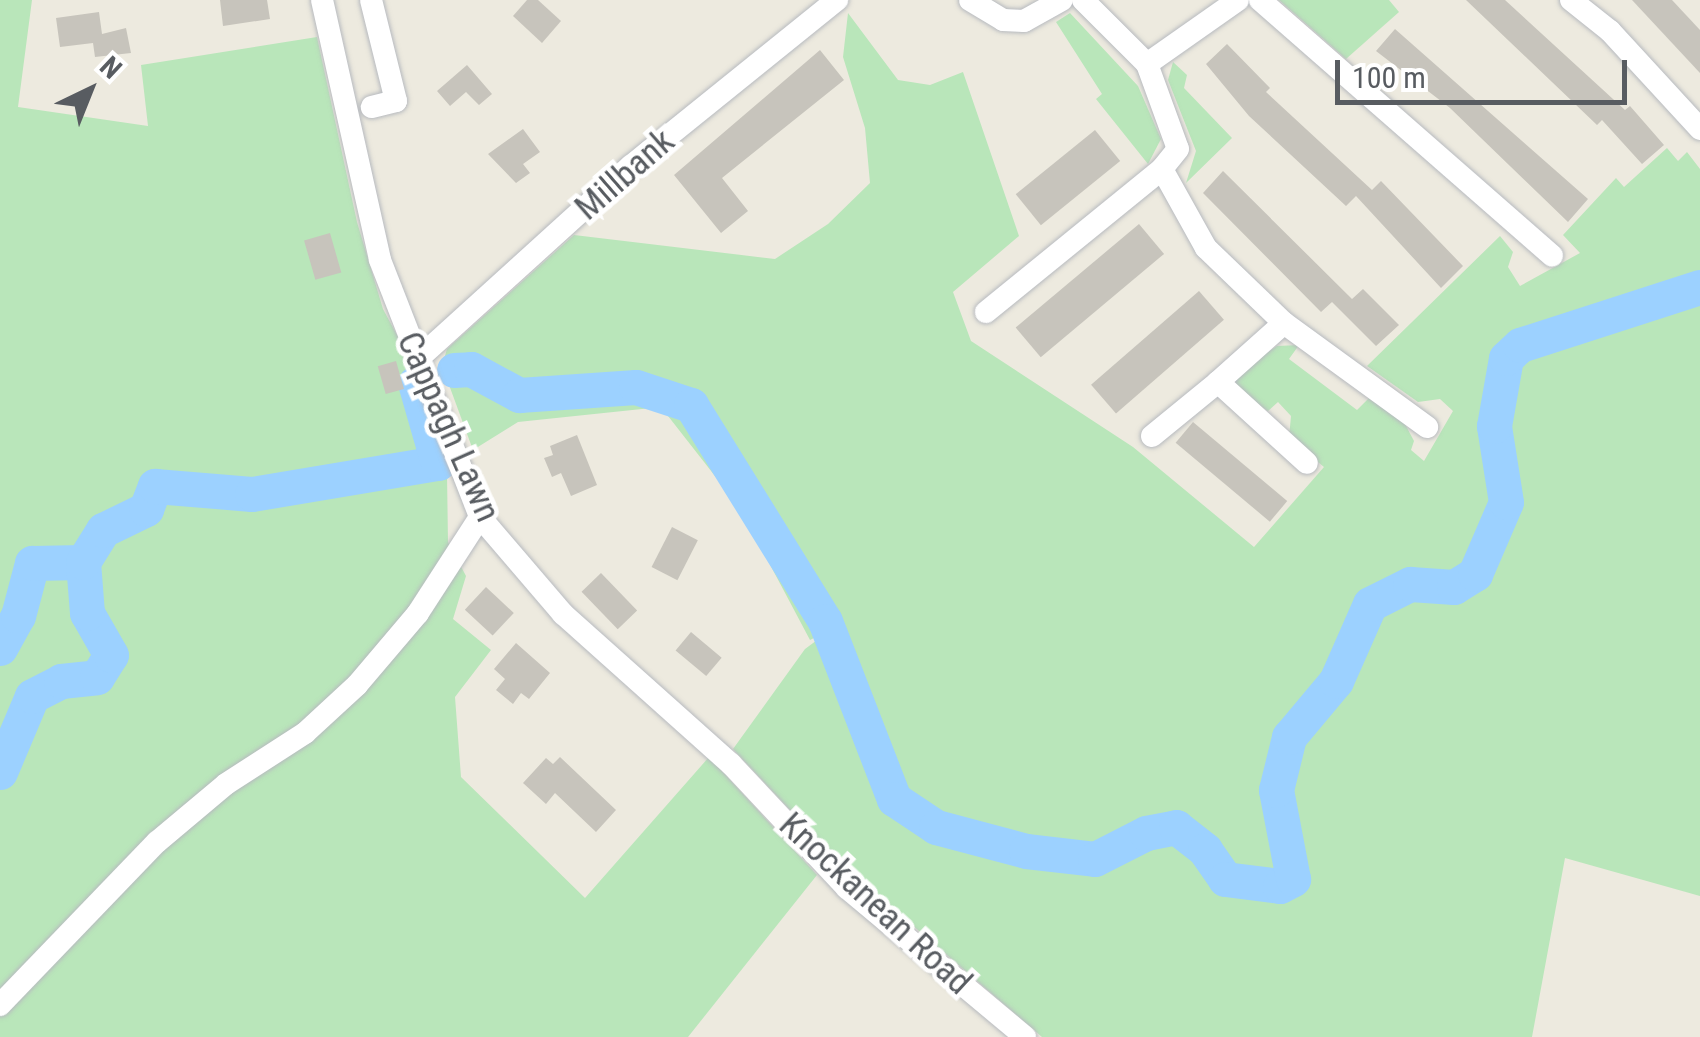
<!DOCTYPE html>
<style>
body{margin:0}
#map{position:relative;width:1700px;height:1037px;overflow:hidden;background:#edeadf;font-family:"Roboto Condensed",sans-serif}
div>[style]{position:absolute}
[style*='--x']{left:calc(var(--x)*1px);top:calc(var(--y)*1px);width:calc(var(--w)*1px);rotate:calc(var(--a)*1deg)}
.green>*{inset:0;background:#b9e6ba}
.river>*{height:35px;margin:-17.5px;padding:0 17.5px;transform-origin:17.5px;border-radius:17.5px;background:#9cd1ff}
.building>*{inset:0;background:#c7c4bc;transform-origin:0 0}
.roads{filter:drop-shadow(0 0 2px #b7babf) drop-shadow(0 0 2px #b7babf)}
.minor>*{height:22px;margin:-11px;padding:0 11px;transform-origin:11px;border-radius:11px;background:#fff}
span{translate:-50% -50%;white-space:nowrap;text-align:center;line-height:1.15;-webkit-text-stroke:9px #fff;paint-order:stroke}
.street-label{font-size:35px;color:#585c61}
.north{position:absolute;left:40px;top:40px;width:100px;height:100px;-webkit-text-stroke:8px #fff;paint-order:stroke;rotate:43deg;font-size:28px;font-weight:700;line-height:40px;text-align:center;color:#585c61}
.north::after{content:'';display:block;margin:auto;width:35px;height:45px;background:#585c61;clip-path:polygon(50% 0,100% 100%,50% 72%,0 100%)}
.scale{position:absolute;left:1335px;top:60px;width:292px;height:45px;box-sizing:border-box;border:5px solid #585c61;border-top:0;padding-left:12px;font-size:30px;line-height:35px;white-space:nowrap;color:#585c61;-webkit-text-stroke:8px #fff;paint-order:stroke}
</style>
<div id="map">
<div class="green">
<i style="clip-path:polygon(0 0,32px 0,18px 107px,148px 126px,141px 65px,317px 37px,357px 222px,383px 309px,425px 387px,447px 473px,448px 542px,466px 576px,453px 619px,491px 650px,455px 697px,461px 777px,585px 898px,709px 757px,817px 875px,688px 1037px,0 1037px)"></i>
<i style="clip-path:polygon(1279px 0,1389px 0,1399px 12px,1346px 59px)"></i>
<i style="clip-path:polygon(848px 13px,898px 80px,930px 85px,963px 72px,1019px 236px,953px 292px,971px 341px,1133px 447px,1254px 547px,1324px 467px,1289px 438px,1291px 416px,1278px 402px,1268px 411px,1237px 392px,1235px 380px,1244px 368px,1277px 346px,1299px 345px,1289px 359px,1357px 410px,1369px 398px,1405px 424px,1414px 441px,1411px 450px,1424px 461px,1453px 411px,1440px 399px,1418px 402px,1367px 366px,1500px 236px,1513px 252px,1508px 267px,1520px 286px,1580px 253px,1563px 235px,1616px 178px,1624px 187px,1667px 148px,1678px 161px,1687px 152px,1700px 169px,1700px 896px,1565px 858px,1532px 1037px,1042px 1037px,839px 862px,733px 749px,805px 649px,832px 629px,810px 640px,740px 508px,661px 407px,518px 422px,473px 450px,442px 366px,447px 349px,574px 235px,775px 259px,828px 224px,870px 183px,865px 128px,843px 57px)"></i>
<i style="clip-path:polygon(1070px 13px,1138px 86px,1161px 139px,1148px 164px,1096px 99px,1102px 94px,1056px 22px)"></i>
<i style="clip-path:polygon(1173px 62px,1187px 75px,1184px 88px,1232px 138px,1186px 183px,1196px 151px,1168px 80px)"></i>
</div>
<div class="river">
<i style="--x:454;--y:370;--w:17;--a:-3"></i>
<i style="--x:471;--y:369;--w:55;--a:28.4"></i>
<i style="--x:519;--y:395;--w:117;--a:-3.9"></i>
<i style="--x:636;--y:387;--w:58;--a:18.1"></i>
<i style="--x:691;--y:405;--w:254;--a:58.2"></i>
<i style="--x:825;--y:621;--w:191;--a:68.8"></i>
<i style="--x:894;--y:799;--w:50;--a:33.7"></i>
<i style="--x:936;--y:827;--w:93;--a:14.9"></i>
<i style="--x:1026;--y:851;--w:69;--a:6.6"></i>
<i style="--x:1095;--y:859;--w:57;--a:-27"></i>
<i style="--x:1146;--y:833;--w:31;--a:-11"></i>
<i style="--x:1176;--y:827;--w:37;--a:38"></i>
<i style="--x:1205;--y:850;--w:35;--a:55"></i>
<i style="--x:1225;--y:879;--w:55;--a:7.3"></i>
<i style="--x:1280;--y:886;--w:15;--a:-28"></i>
<i style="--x:1293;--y:879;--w:91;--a:-100.8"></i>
<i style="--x:1276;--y:790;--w:55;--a:-76.2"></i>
<i style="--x:1289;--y:737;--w:73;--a:-50"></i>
<i style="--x:1336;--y:681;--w:84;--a:-66.2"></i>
<i style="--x:1370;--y:604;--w:45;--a:-26.6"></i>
<i style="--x:1410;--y:584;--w:44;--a:3.9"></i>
<i style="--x:1454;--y:587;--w:25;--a:-32"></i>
<i style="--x:1475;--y:574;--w:78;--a:-66.7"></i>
<i style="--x:1506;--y:502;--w:77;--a:-99"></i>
<i style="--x:1494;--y:426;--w:69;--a:-80"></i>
<i style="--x:1506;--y:358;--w:19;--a:-43"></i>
<i style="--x:1520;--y:345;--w:189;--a:-17.9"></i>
<i style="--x:0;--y:648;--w:37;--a:-61"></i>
<i style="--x:18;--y:616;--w:55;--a:-75.2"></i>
<i style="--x:32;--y:563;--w:51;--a:-1.1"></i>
<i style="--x:0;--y:772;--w:82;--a:-67.2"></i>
<i style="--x:32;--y:696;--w:33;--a:-27"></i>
<i style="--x:61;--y:681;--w:36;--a:-6"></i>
<i style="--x:97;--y:677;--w:26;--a:-58"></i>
<i style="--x:111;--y:655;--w:48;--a:-119.7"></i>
<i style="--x:87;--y:613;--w:51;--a:-94.5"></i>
<i style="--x:83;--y:562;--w:38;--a:-58"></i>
<i style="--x:103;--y:530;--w:48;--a:-26"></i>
<i style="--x:146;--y:509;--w:25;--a:-69"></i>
<i style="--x:155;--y:486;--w:97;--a:4.7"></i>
<i style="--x:252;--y:494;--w:189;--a:-9.5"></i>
<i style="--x:438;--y:463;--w:83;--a:-106"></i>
</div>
<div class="building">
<i style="clip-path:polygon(220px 0,267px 0,270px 19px,223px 26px)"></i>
<i style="clip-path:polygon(527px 0,538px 0,561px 21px,542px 43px,513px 16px)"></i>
<i style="clip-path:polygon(1466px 0,1505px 0,1625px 110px,1630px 106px,1664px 145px,1642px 164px,1602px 120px,1597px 125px)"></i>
<i style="clip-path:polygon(1632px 0,1672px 0,1700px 30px,1700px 73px)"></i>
<i style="clip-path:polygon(99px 12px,102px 34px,126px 28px,131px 53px,95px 57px,93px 43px,60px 47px,56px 18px)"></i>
<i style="clip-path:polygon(1395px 29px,1588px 199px,1568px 222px,1450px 108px,1376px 51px)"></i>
<i style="clip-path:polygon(1227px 44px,1270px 88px,1266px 92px,1372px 190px,1381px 181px,1463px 266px,1441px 288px,1356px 196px,1346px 206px,1249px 116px,1206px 64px)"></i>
<i style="clip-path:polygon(820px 50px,844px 80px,722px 178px,748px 211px,721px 233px,674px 175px)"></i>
<i style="clip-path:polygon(467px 65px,492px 94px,479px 105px,466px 92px,450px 106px,437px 91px)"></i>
<i style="clip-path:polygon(523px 129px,540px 152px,523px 164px,530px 173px,516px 183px,488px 154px)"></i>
<i style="left:1095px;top:130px;width:40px;height:102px;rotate:51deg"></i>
<i style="clip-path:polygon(1223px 171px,1352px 299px,1363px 289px,1399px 325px,1376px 346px,1332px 302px,1321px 312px,1203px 193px)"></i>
<i style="left:1139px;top:224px;width:39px;height:161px;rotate:50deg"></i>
<i style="left:330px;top:233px;width:41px;height:27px;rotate:74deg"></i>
<i style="left:1199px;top:291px;width:38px;height:143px;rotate:49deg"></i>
<i style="left:396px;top:361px;width:29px;height:19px;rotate:74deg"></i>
<i style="left:1193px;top:422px;width:123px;height:27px;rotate:40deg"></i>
<i style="clip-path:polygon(577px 435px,597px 485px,571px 496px,561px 473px,552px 477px,544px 458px,553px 455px,550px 446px)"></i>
<i style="left:672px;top:527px;width:29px;height:45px;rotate:27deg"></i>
<i style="left:601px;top:573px;width:52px;height:27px;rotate:46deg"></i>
<i style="left:486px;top:587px;width:38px;height:31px;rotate:43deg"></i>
<i style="left:691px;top:632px;width:40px;height:24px;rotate:40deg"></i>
<i style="clip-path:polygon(516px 643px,550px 673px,529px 699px,521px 693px,513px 704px,496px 690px,505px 679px,494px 669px)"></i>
<i style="clip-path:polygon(560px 757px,616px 810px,596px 832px,555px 793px,546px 804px,523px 783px,546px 758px,553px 764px)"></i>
</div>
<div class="roads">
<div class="minor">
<i style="--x:322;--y:0;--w:266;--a:77.4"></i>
<i style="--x:380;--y:260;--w:276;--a:68.7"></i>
<i style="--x:480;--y:517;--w:128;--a:49.4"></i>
<i style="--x:563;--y:614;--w:225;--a:41.8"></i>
<i style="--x:731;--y:764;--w:170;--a:46.9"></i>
<i style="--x:847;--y:888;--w:232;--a:39.9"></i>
<i style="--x:371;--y:0;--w:104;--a:76.1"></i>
<i style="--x:396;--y:101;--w:25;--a:166"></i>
<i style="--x:970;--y:0;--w:39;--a:31"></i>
<i style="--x:1003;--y:20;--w:21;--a:3"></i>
<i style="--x:1024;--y:21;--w:43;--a:-28.9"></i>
<i style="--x:1083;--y:0;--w:91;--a:45"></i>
<i style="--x:1147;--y:64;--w:90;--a:70"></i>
<i style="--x:1178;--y:149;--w:26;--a:129"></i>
<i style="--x:1162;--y:169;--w:90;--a:60.9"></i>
<i style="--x:1206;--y:248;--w:108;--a:43.9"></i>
<i style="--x:1284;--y:323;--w:177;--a:36"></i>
<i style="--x:1260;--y:0;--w:388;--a:41.2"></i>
<i style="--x:1571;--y:0;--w:50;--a:38.5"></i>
<i style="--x:1610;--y:31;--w:133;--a:47.4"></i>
<i style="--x:1147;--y:64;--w:111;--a:-35.1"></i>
<i style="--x:986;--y:312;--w:227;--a:-39.1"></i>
<i style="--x:1284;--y:323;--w:89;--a:138.2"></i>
<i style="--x:1218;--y:382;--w:120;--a:42.3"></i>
<i style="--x:419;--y:358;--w:286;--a:-42.2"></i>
<i style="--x:631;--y:166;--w:265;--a:-38.9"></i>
<i style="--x:1152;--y:436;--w:85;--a:-39.3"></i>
<i style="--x:0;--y:1005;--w:226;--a:-46.1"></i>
<i style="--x:157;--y:842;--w:90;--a:-40"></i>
<i style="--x:226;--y:784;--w:94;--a:-32.8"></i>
<i style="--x:305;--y:733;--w:71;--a:-42.7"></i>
<i style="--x:357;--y:685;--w:94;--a:-49.7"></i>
<i style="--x:418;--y:613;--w:114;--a:-57.1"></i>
</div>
</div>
<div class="street-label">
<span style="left:625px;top:175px;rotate:-41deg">Millbank</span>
<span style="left:448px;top:427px;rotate:66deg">Cappagh Lawn</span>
<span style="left:875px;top:904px;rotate:43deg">Knockanean Road</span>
</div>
<div class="north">N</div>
<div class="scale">100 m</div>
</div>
